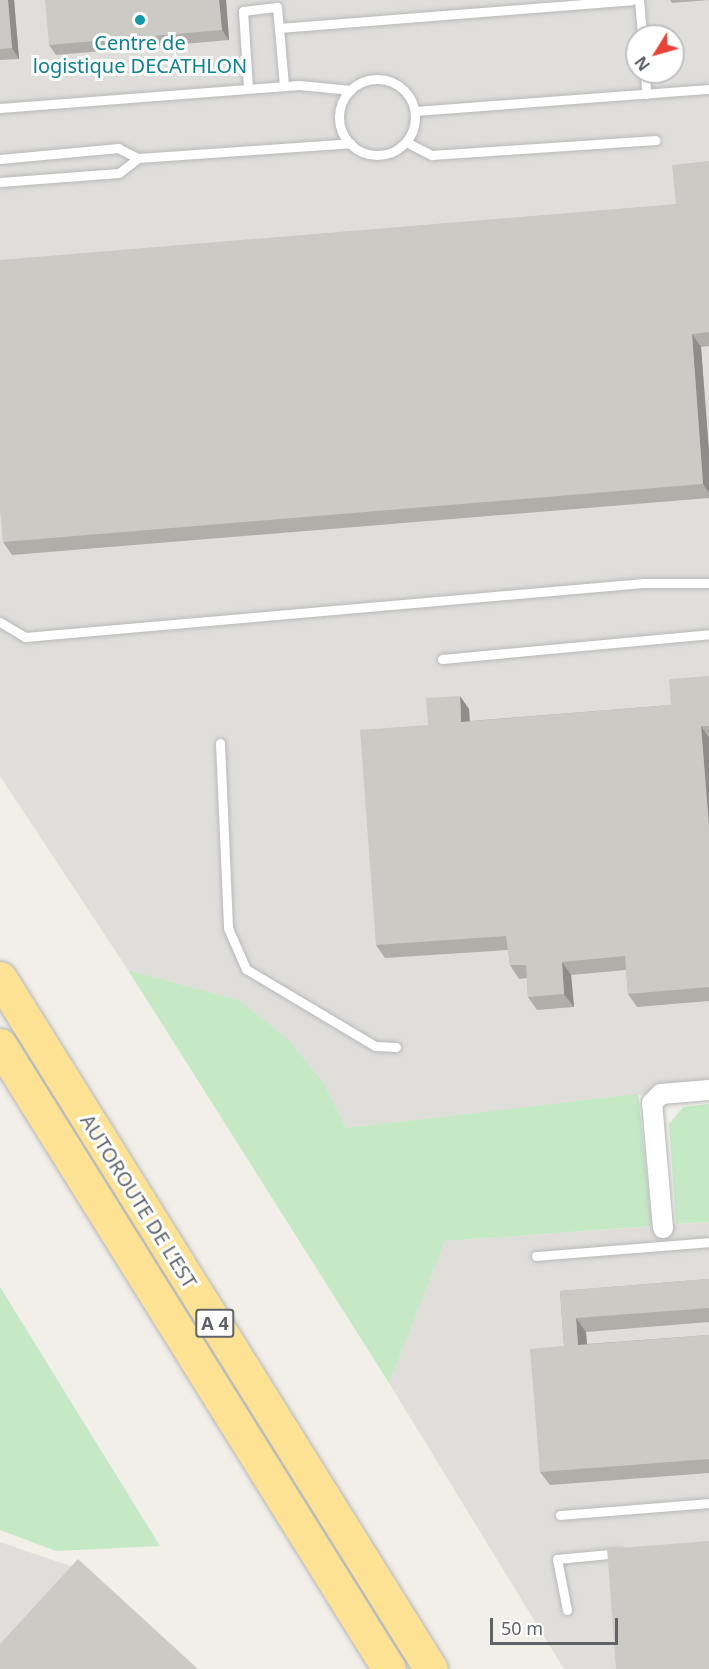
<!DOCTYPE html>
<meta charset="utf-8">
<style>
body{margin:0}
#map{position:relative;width:709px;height:1669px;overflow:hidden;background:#f1efe8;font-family:"Noto Sans",sans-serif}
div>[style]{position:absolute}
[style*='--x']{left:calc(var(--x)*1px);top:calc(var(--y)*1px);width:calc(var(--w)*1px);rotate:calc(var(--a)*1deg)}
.industrial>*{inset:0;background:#e0deda}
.green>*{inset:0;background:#c5e8c5}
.roads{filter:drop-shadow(0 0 2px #b5b8bc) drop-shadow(0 0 2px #b5b8bc)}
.service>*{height:9px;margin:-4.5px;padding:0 4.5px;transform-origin:4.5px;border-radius:4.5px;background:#fff}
.service>.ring{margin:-4.5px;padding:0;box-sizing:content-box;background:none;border:9px solid #fff;border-radius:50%}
.minor>*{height:20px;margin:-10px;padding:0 10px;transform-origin:10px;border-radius:10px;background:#fff}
.motorway>*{height:33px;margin:-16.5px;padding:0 16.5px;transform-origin:16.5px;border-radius:16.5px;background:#fde293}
.wall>*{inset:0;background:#afaea9}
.shaded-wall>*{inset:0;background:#8f8d8a}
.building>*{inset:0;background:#cccac5}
.dots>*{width:16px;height:16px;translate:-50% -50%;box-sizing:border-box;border:3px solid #fff;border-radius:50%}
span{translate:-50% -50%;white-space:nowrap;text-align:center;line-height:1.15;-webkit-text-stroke:6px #fff;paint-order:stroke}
.shield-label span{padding:2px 4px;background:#fff;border:2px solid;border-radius:4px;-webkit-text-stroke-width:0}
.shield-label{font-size:18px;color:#5f6368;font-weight:700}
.culture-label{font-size:20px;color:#0d838f}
.street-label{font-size:20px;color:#5f6368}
.north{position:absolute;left:625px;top:24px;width:60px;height:60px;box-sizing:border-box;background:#fff;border:2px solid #bfc1c3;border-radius:50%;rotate:233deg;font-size:16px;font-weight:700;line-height:24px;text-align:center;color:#5f6368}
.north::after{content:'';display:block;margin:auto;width:21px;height:27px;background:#ea4335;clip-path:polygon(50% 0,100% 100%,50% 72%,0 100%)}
.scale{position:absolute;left:490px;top:1618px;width:128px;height:27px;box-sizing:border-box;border:3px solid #5f6368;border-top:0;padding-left:8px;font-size:18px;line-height:21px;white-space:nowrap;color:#5f6368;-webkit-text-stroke:4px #fff;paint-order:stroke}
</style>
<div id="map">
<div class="industrial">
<i style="clip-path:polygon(evenodd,0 0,709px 0,709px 1087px,346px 1128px,324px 1083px,288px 1039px,239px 1000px,128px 970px,0 776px,0 0,637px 36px,673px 36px,673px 72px,637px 72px,637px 36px)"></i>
<i style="clip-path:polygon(709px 1222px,709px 1669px,564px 1669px,389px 1383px,445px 1241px)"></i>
<i style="clip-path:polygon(0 1542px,88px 1572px,193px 1669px,0 1669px)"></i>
</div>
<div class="green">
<i style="clip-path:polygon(128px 970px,239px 1000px,288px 1039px,324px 1083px,346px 1128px,638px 1094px,652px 1226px,445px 1241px,389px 1383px)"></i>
<i style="clip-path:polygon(709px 1104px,709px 1222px,676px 1224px,669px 1124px,683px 1107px)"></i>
<i style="clip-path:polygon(0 1287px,160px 1546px,56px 1551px,0 1530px)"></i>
</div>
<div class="roads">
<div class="service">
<i style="--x:639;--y:0;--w:36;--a:85"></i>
<i style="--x:645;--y:72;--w:22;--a:87"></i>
<i class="ring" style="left:339px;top:79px;width:67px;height:67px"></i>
<i style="--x:284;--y:86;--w:58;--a:-94.9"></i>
<i style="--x:279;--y:28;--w:354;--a:-4.5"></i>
<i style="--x:248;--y:88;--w:77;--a:-93.7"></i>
<i style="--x:243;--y:11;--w:34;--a:-7"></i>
<i style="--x:277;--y:7;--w:21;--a:85"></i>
<i style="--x:0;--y:108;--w:300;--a:-4.4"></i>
<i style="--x:299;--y:85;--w:52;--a:5.5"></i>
<i style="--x:415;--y:111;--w:295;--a:-4.3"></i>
<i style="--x:406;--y:142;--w:29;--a:27"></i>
<i style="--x:432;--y:155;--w:224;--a:-3.8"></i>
<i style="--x:0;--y:159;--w:119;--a:-5.3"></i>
<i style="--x:118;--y:148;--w:22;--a:27"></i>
<i style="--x:138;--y:158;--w:213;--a:-4"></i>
<i style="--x:0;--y:182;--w:119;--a:-4.3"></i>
<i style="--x:119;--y:173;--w:24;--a:-38"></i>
<i style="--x:0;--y:622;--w:29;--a:31"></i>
<i style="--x:25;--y:637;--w:621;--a:-4.99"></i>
<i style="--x:644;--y:583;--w:65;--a:0"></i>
<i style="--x:442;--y:659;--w:268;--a:-5.3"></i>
<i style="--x:220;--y:743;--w:185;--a:87.5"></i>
<i style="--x:228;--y:928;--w:45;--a:66.3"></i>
<i style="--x:246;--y:969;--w:150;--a:30.8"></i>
<i style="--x:375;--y:1046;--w:21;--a:3"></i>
<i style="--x:536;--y:1256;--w:174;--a:-4.6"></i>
<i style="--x:560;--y:1515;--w:149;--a:-4.6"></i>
<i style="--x:567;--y:1610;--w:52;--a:-101.1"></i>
<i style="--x:557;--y:1559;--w:63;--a:-5.4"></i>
</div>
<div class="minor">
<i style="--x:663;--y:1228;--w:125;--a:-95"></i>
<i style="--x:652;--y:1103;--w:13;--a:-45"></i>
<i style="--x:661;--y:1094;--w:48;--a:-4.8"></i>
</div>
<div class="motorway">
<i style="--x:0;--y:978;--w:814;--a:58.05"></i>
<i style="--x:0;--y:1045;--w:735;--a:58.06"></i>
</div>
</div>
<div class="wall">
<i style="clip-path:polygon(0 0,14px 0,19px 59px,0 60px)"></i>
<i style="clip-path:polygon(226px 0,229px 40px,56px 55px,49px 45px)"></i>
<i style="clip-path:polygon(670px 0,709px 0,672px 3px)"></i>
<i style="clip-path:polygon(709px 161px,709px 346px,701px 347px,709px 452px,709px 498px,12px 555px,3px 542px,676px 204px)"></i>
<i style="clip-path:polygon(709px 676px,709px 1001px,637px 1007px,628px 994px,626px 970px,571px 975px,574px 1007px,537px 1010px,528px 997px,527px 978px,519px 979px,510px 965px,508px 950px,385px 958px,376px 945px,428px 725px,469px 709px,470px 721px,671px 705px)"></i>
<i style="clip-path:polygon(709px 1279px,709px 1322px,586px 1332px,587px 1344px,709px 1335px,709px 1473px,550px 1485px,540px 1472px,564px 1346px,560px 1291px)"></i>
</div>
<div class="shaded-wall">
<i style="clip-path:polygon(8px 0,14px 0,19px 59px,12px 48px)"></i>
<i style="clip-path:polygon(219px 0,226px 0,229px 40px,222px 30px)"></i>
<i style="clip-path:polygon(692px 334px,701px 347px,709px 452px,709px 493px,703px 484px)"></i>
<i style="clip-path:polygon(460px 696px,469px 709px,470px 735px,461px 722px)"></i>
<i style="clip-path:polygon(701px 726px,709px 738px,709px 826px)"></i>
<i style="clip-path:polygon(562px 962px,571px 975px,574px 1007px,564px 994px)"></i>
<i style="clip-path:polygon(576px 1318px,586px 1332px,588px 1358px,578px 1345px)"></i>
</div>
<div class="building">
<i style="clip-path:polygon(0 0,8px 0,12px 48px,0 49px)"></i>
<i style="clip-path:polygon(45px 0,219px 0,222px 30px,49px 45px)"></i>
<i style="clip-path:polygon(709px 161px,709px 332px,692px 334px,703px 484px,3px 542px,0 510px,0 260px,676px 204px,672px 165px)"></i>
<i style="clip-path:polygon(709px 676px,709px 726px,701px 726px,709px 826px,709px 987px,628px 994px,625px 956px,562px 962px,564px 994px,528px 997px,526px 965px,510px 965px,506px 936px,376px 945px,360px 730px,428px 725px,426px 698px,460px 696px,461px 722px,671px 705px,669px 679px)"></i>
<i style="clip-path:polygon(709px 1279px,709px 1308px,576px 1318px,578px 1345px,709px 1335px,709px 1459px,540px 1472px,530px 1349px,564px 1346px,560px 1291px)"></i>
<i style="clip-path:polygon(709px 1541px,709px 1669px,616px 1669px,607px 1549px)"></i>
<i style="clip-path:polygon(78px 1559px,198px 1669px,0 1669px,0 1644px)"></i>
</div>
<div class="dots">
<i style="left:140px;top:20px;background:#0f9aa8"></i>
</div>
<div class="shield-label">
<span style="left:215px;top:1323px">A 4</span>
</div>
<div class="culture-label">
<span style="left:140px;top:54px">Centre de<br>logistique DECATHLON</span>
</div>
<div class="street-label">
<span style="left:139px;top:1201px;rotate:58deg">AUTOROUTE DE L’EST</span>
</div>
<div class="north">N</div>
<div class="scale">50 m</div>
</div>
